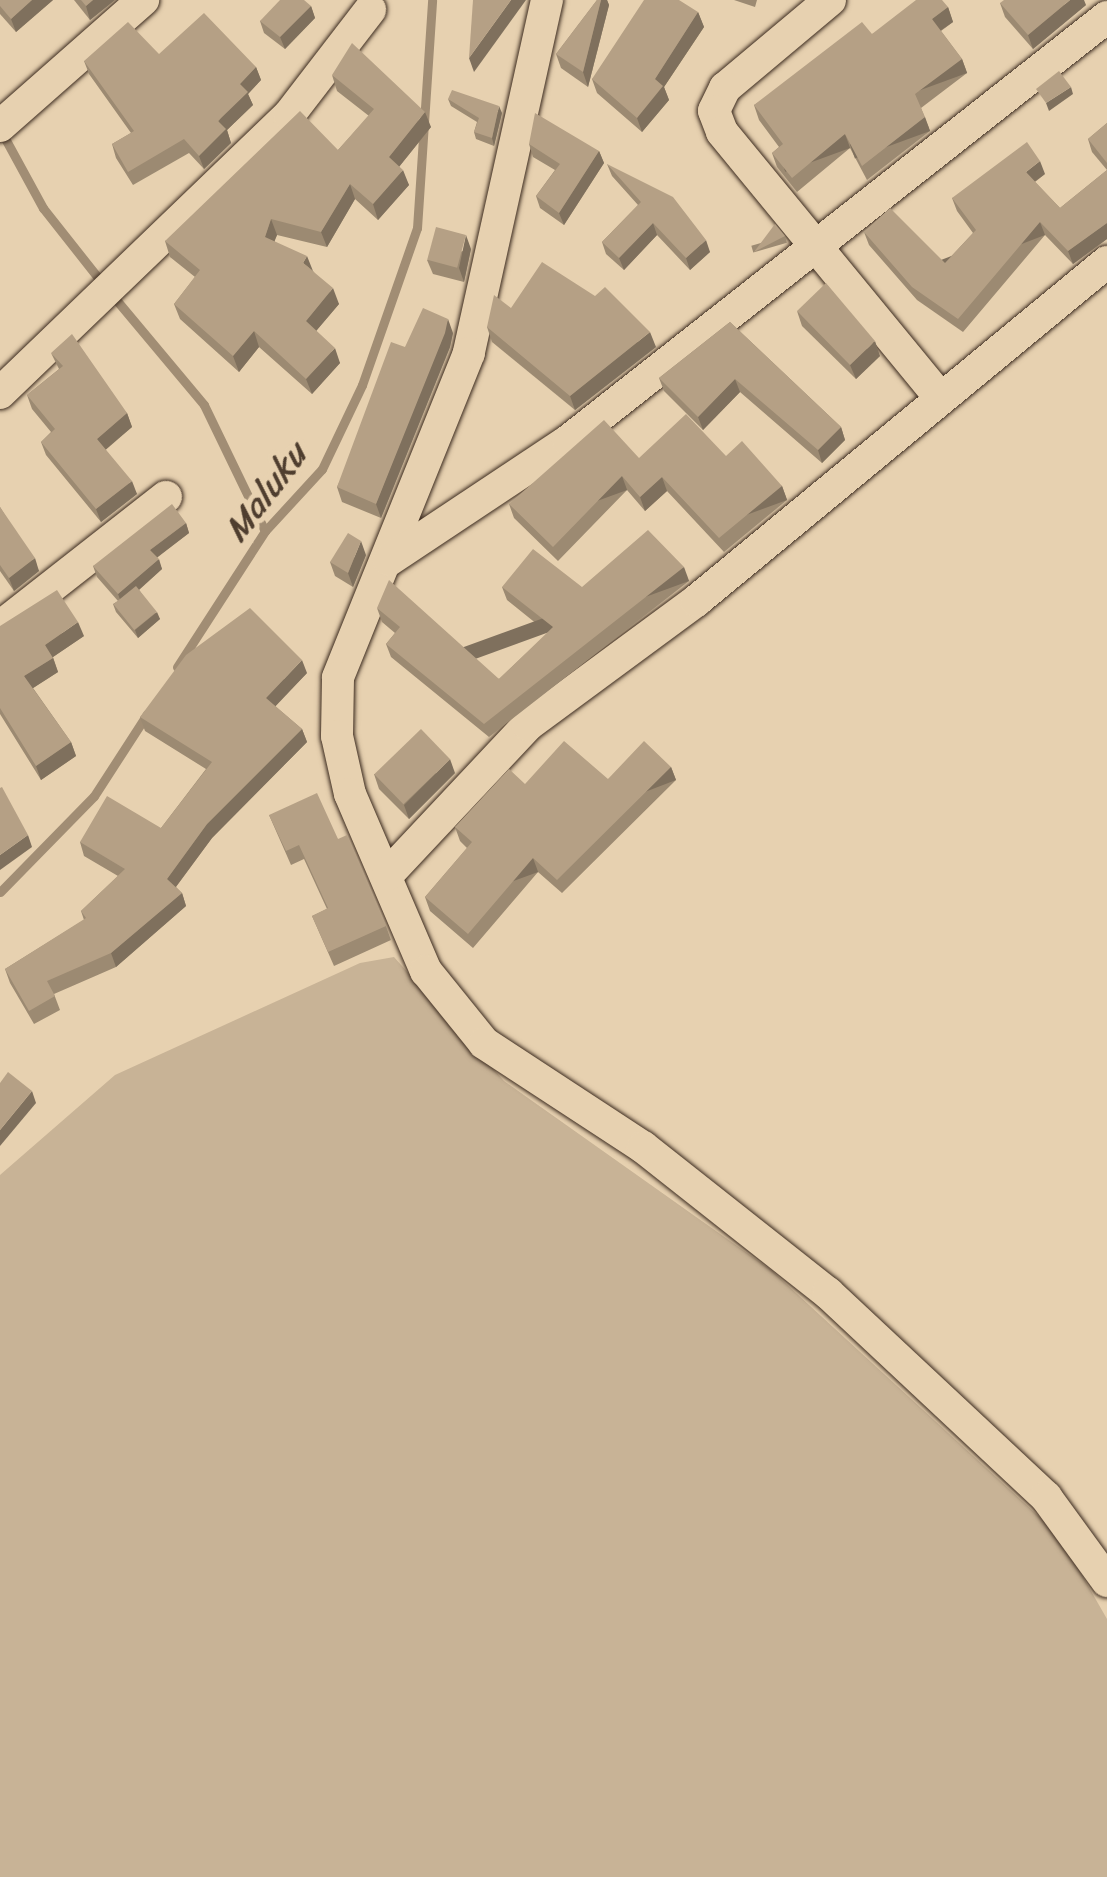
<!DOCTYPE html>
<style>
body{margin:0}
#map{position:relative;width:1107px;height:1877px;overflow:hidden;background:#e7d1b0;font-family:Sriracha,sans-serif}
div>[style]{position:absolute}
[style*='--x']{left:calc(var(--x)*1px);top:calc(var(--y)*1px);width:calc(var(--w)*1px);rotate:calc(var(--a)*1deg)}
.green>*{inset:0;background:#c8b396}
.stream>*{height:9px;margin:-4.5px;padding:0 4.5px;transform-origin:4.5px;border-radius:4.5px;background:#a18d74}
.roads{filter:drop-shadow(0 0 2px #3b2a1e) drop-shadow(0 0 2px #3b2a1e)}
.street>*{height:32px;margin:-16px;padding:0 16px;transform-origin:16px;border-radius:16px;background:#e7d1b0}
.wall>*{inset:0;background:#9c8a72;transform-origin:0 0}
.shaded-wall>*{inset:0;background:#7f705d;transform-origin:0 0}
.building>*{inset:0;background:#b5a085;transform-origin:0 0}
span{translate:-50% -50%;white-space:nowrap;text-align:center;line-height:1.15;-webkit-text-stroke:10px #e7d1b0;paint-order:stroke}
.water-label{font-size:35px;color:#4f3e2f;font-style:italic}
</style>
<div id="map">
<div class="green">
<i style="clip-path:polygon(394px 957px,504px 1081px,771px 1270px,1059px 1535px,1107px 1619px,1107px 1877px,0 1877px,0 1175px,115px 1075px,360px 963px)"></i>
</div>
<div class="stream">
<i style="--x:1;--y:131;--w:88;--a:61.4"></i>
<i style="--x:43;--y:208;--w:97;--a:51.7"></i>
<i style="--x:113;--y:296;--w:142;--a:50.1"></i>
<i style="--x:204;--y:405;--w:140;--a:64.2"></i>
<i style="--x:177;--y:667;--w:162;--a:-57.1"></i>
<i style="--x:265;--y:531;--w:84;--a:-47.4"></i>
<i style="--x:322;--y:469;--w:93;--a:-64.5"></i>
<i style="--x:362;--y:385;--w:166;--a:-70.7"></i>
<i style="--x:417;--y:228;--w:228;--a:-86.2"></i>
<i style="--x:0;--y:892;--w:134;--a:-45.6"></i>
<i style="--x:94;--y:796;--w:98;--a:-57.1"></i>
</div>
<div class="roads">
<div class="street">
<i style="--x:547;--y:0;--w:362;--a:102.5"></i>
<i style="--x:469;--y:353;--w:350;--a:112"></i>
<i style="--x:338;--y:678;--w:58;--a:91"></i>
<i style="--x:337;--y:736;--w:59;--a:77.4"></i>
<i style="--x:350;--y:794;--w:193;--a:66.8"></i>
<i style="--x:426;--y:971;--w:92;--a:51.1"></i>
<i style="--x:484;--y:1043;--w:190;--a:33.2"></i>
<i style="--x:643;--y:1147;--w:236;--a:38.3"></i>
<i style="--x:828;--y:1293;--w:299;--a:43.1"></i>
<i style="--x:1046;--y:1497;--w:104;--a:54"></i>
<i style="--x:830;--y:0;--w:137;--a:140"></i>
<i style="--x:725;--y:88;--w:25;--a:116"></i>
<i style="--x:714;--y:111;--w:22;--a:69"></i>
<i style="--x:722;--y:132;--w:340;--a:50.6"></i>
<i style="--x:0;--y:126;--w:191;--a:-41.4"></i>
<i style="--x:0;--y:393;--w:401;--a:-43.9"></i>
<i style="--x:289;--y:115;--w:133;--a:-52.4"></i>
<i style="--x:389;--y:560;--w:215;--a:-33.6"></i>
<i style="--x:568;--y:441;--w:686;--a:-38.19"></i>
<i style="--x:0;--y:627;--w:211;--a:-38.1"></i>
<i style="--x:388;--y:874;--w:204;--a:-46.8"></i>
<i style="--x:528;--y:725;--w:209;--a:-36.4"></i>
<i style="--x:696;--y:601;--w:533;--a:-39.52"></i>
</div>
</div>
<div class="wall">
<i style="clip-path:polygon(0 0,53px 0,16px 32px,0 14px)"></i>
<i style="clip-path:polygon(74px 0,115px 0,90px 20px)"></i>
<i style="clip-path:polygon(597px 0,607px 0,609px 5px,588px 87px,561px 68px,556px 54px)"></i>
<i style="clip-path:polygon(734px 0,757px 0,755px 7px)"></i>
<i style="clip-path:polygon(1000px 3px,1086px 5px,1033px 49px,1005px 17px)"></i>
<i style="clip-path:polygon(311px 6px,315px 18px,285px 49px,264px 33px,260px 21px)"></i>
<i style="clip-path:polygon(948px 7px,953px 22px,941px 31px,962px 59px,967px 73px,921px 108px,930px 131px,867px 180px,850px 148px,797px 192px,777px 167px,772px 153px,779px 147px,759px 120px,754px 105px,872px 34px)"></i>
<i style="clip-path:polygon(698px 12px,704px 27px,664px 87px,669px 100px,642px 132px,597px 93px,592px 79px)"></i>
<i style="clip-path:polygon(159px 54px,256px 67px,261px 80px,248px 94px,253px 105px,227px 130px,231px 143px,204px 169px,189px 153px,133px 185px,116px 158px,112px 144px,131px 133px,89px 74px,84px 61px)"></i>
<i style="clip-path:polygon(332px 75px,431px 127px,399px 167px,409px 185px,378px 220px,355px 199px,327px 247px,277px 235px,274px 241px,313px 271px,339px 304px,316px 331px,340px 363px,312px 394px,259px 347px,239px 372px,180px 319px,174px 304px,195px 277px,170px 257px,165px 241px,338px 150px,369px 116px,337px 91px)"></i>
<i style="clip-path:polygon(448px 99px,502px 113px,494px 146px,476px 139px,474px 132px,477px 122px,451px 106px)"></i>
<i style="clip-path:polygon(1107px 123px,1107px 170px,1092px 152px,1088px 139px)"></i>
<i style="clip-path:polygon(529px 144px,599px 151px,604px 163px,564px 225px,540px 208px,536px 196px,555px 170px,533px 157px)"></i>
<i style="clip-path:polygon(607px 164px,710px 252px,690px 270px,657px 235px,624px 270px,606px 254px,602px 242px,638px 205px,612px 176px)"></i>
<i style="clip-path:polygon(1107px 170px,1107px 239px,1073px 264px,1045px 235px,963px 332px,917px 300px,869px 245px,864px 232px,945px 263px,973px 233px,957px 211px,952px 198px,1045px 174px,1035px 182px,1060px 208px)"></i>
<i style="left:785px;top:236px;width:7px;height:35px;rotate:74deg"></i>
<i style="clip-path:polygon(471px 249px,464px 282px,433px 274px,427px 260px)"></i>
<i style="clip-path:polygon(511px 308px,656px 347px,575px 410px,492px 342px,487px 327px)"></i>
<i style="clip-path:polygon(797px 311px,880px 356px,856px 379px,802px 326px)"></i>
<i style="clip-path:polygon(730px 322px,841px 427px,845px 440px,822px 463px,740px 392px,703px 430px,664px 391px,659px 378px)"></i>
<i style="clip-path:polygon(453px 333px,450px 347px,381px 518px,342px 502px,337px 487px,405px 347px)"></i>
<i style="clip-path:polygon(51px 353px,127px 413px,132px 427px,105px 449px,137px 494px,101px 522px,46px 455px,41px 442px,51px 432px,32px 409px,27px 395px,59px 369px)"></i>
<i style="clip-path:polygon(726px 456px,782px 486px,787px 500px,724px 552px,667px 491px,645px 511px,627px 490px,558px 561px,514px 518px,509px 504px,639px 458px)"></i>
<i style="clip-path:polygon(0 507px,39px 571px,14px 591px,0 571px)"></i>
<i style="clip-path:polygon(186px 523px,189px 533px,157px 557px,162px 569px,139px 590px,160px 619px,138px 638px,116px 612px,113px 604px,118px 601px,97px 577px,93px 566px)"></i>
<i style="clip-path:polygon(366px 555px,353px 587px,335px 576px,330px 562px)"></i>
<i style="clip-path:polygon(689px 581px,489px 737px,391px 657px,386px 644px,395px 633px,382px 622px,377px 608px,499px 679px,548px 633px,507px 600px,502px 587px,582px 587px)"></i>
<i style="clip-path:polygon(0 626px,84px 636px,53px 657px,58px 672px,33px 688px,71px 742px,76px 756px,41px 780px,0 714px)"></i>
<i style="clip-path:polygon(307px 673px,275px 706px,302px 729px,307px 742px,212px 838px,176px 887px,182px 893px,186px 906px,116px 967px,54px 994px,60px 1010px,34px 1024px,10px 983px,5px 969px,84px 920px,81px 911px,118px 876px,84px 856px,80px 842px,161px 828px,206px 769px,145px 731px,140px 717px)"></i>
<i style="clip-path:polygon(671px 767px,676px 780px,562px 893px,538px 872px,473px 948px,430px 911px,425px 897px,467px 848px,460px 841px,455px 827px,525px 784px,608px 779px)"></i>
<i style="clip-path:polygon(455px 773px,409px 819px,379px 789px,374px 774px)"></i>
<i style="clip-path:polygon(269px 815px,338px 839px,386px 926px,391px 940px,334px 966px,312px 916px,327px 909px,304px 859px,291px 865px)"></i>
</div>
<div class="shaded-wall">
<i style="clip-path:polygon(32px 0,53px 0,16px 32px,11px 19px)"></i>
<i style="clip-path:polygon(93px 0,115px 0,90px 20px,86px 6px)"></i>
<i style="clip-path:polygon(511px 0,526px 0,474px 72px,469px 58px)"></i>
<i style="clip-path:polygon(601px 0,607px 0,609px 5px,588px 87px,583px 72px)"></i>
<i style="clip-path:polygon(1070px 0,1084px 0,1086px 5px,1033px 49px,1028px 35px)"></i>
<i style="clip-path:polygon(311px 6px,315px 18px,285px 49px,280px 37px)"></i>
<i style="clip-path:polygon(948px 7px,953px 22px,937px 33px,932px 19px)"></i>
<i style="clip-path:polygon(698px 12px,704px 27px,664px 87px,669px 100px,642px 132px,637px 118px,655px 79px)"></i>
<i style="left:962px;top:59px;width:15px;height:59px;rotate:70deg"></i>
<i style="clip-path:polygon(256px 67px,261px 80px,248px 94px,253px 105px,227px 130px,231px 143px,204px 169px,199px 156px,240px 84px)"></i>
<i style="clip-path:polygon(1071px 87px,1073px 94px,1049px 111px,1046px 103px)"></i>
<i style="clip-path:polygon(499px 106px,502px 113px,494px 146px,492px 138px)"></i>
<i style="clip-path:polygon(425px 112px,431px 127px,394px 173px,389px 157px)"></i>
<i style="left:925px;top:117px;width:15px;height:80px;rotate:70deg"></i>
<i style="left:845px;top:134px;width:15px;height:69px;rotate:70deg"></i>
<i style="clip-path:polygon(599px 151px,604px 163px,564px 225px,559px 213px)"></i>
<i style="clip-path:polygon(1040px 161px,1045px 174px,1030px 185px,1026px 172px)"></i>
<i style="clip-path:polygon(403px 170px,409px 185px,378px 220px,373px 204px)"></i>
<i style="clip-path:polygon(350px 184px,355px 199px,327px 247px,321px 232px)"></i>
<i style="clip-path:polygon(271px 219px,277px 235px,270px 253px,265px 237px)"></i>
<i style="left:1040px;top:222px;width:14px;height:127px;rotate:69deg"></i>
<i style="clip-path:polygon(653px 223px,657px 235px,624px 270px,619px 258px)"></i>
<i style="clip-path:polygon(1107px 223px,1107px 239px,1073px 264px,1068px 251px)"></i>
<i style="clip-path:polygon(466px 235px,471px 249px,464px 282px,459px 268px)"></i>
<i style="clip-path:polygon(706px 240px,710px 252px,690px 270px,686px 258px)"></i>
<i style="clip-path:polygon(307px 256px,313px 271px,303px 263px)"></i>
<i style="clip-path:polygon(333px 288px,339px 304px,311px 337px,306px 321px)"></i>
<i style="clip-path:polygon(448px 319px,453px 333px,450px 347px,381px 518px,376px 504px)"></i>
<i style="clip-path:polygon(254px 331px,259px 347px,239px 372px,233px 356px)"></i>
<i style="clip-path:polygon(650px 332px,656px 347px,575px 410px,570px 396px)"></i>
<i style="clip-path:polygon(875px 341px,880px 356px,856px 379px,850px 365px)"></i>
<i style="clip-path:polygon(335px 348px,340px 363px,312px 394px,306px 379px)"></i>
<i style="clip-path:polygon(735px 379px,740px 392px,703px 430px,698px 417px)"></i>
<i style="clip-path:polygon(127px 413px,132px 427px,102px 453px,97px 439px)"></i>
<i style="clip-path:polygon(841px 427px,845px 440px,822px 463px,818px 450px)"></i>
<i style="left:622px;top:476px;width:15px;height:99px;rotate:70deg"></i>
<i style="clip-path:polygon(662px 477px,667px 491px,645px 511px,640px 497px)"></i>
<i style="clip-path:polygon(132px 481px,137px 494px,101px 522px,96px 509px)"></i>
<i style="left:782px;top:486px;width:15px;height:82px;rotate:70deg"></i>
<i style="clip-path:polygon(186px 523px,189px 533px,154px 560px,150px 550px)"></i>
<i style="clip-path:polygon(361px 541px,366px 555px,353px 587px,348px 573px)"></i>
<i style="clip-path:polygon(35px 558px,39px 571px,14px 591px,9px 578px)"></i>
<i style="clip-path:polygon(159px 559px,162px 569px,122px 605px,118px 594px)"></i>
<i style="left:684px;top:567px;width:15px;height:254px;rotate:70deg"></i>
<i style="clip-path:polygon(157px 612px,160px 619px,138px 638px,135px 630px)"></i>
<i style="clip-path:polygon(78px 622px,84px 636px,50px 659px,45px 645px)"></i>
<i style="clip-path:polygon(53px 658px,58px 672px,30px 690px,24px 676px)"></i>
<i style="clip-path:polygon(302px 660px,307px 673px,271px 711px,266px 698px)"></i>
<i style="clip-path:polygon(302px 729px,307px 742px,212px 838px,172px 892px,167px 879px,207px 824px)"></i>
<i style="clip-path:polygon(71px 742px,76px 756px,41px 780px,36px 766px)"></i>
<i style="clip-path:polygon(450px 759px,455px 773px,409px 819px,404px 805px)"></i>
<i style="left:671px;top:767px;width:14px;height:161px;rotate:69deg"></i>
<i style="clip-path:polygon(28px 835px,32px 847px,0 870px,0 855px)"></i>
<i style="left:533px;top:858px;width:15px;height:100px;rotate:70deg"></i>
<i style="clip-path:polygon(182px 893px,186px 906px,116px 967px,111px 953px)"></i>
<i style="clip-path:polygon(32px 1091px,36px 1103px,0 1146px,0 1130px)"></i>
</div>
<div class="building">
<i style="clip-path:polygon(0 0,32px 0,11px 19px,0 6px)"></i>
<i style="clip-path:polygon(81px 0,93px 0,86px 6px)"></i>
<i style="clip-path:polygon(280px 0,304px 0,311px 6px,280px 37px,260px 21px)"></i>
<i style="clip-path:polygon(473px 0,511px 0,469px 58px)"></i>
<i style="clip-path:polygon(597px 0,601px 0,583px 72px,556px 54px)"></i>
<i style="clip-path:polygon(644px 0,679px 0,698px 12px,655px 79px,663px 86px,637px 118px,592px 79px)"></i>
<i style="clip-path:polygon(916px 0,942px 0,948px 7px,932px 19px,962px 59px,915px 94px,925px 117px,862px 166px,845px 134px,792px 178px,772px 153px,783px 144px,754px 105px,862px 22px,872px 34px)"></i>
<i style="clip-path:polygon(1004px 0,1070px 0,1028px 35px,1000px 3px)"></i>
<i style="clip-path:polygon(204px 13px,256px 67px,240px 84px,248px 92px,218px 121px,226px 129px,199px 156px,184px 139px,128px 172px,112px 144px,134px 131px,84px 61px,128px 22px,159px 54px)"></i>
<i style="clip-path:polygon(352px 43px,425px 112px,389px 157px,403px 170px,373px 204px,350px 184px,321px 232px,271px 219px,265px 237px,307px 256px,303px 263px,333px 288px,306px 321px,335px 348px,306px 379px,254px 331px,233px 356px,174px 304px,200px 270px,165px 241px,300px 111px,338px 150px,374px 109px,332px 75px)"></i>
<i style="clip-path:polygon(1059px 71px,1071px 87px,1046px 103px,1036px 89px)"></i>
<i style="clip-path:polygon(452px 90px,499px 106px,492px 138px,474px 132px,479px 118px,448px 99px)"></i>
<i style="clip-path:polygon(535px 113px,599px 151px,559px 213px,536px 196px,560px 164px,529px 144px)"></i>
<i style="clip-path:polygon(1107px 123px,1107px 163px,1088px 139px)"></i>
<i style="clip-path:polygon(1027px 142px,1040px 161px,1026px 172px,1060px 208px,1107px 170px,1107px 223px,1068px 251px,1040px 222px,958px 319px,912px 287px,864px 232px,890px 208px,945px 263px,976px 230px,952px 198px)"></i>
<i style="clip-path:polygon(607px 164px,673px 197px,706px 240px,686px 258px,653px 223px,619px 258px,602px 242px,641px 202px)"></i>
<i style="clip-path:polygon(775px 224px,785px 236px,754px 252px)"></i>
<i style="left:436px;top:227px;width:31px;height:34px;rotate:15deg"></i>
<i style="clip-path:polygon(542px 262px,595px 296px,605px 287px,650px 332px,570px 396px,487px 327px,494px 295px,511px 308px)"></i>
<i style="clip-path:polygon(826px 283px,875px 341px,850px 365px,797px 311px)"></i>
<i style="clip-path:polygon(423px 308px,448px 319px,445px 333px,376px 504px,337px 487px,391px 342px,405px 347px)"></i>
<i style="clip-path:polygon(730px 322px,841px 427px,818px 450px,735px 379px,698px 417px,659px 378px)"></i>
<i style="clip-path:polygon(72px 334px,127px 413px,97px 439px,132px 481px,96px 509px,41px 442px,55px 429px,27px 395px,63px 366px,51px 353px)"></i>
<i style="clip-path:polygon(686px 414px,726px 456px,742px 441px,782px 486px,719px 538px,662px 477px,640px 497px,622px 476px,553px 547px,509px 504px,604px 420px,639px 458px)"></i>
<i style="clip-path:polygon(172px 504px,186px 523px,150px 550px,159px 559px,118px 594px,93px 566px)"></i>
<i style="clip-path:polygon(0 507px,35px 558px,9px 578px,0 565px)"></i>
<i style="clip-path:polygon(648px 530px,684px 567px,484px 724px,386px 644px,400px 627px,377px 608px,389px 580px,499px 679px,553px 627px,502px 587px,533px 549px,582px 587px)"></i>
<i style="clip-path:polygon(348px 533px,361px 541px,348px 573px,330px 562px)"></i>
<i style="left:136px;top:586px;width:33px;height:29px;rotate:51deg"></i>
<i style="clip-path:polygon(57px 590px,78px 622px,45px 645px,53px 658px,24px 676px,71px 742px,36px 766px,0 708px,0 626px)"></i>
<i style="clip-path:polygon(250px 608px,302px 660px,266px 698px,302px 729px,207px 824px,167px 879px,182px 893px,111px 953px,47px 981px,55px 996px,29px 1011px,5px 969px,86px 918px,81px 911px,125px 869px,80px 842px,107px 796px,161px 828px,212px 762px,140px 717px,186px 655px)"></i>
<i style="left:421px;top:729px;width:42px;height:65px;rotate:46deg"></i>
<i style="clip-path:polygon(564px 741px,608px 779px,644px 741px,671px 767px,557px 880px,533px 858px,468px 934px,425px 897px,472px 842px,455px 827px,509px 769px,525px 784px)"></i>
<i style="clip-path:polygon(2px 787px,28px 835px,0 855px,0 788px)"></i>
<i style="clip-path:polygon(317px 793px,338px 839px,347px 835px,386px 926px,328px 952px,312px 916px,328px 908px,299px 845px,286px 851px,269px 815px)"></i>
<i style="clip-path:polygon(8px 1072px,32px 1091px,0 1130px,0 1083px)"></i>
</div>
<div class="water-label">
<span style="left:265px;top:492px;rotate:-53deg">Maluku</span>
</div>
</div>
